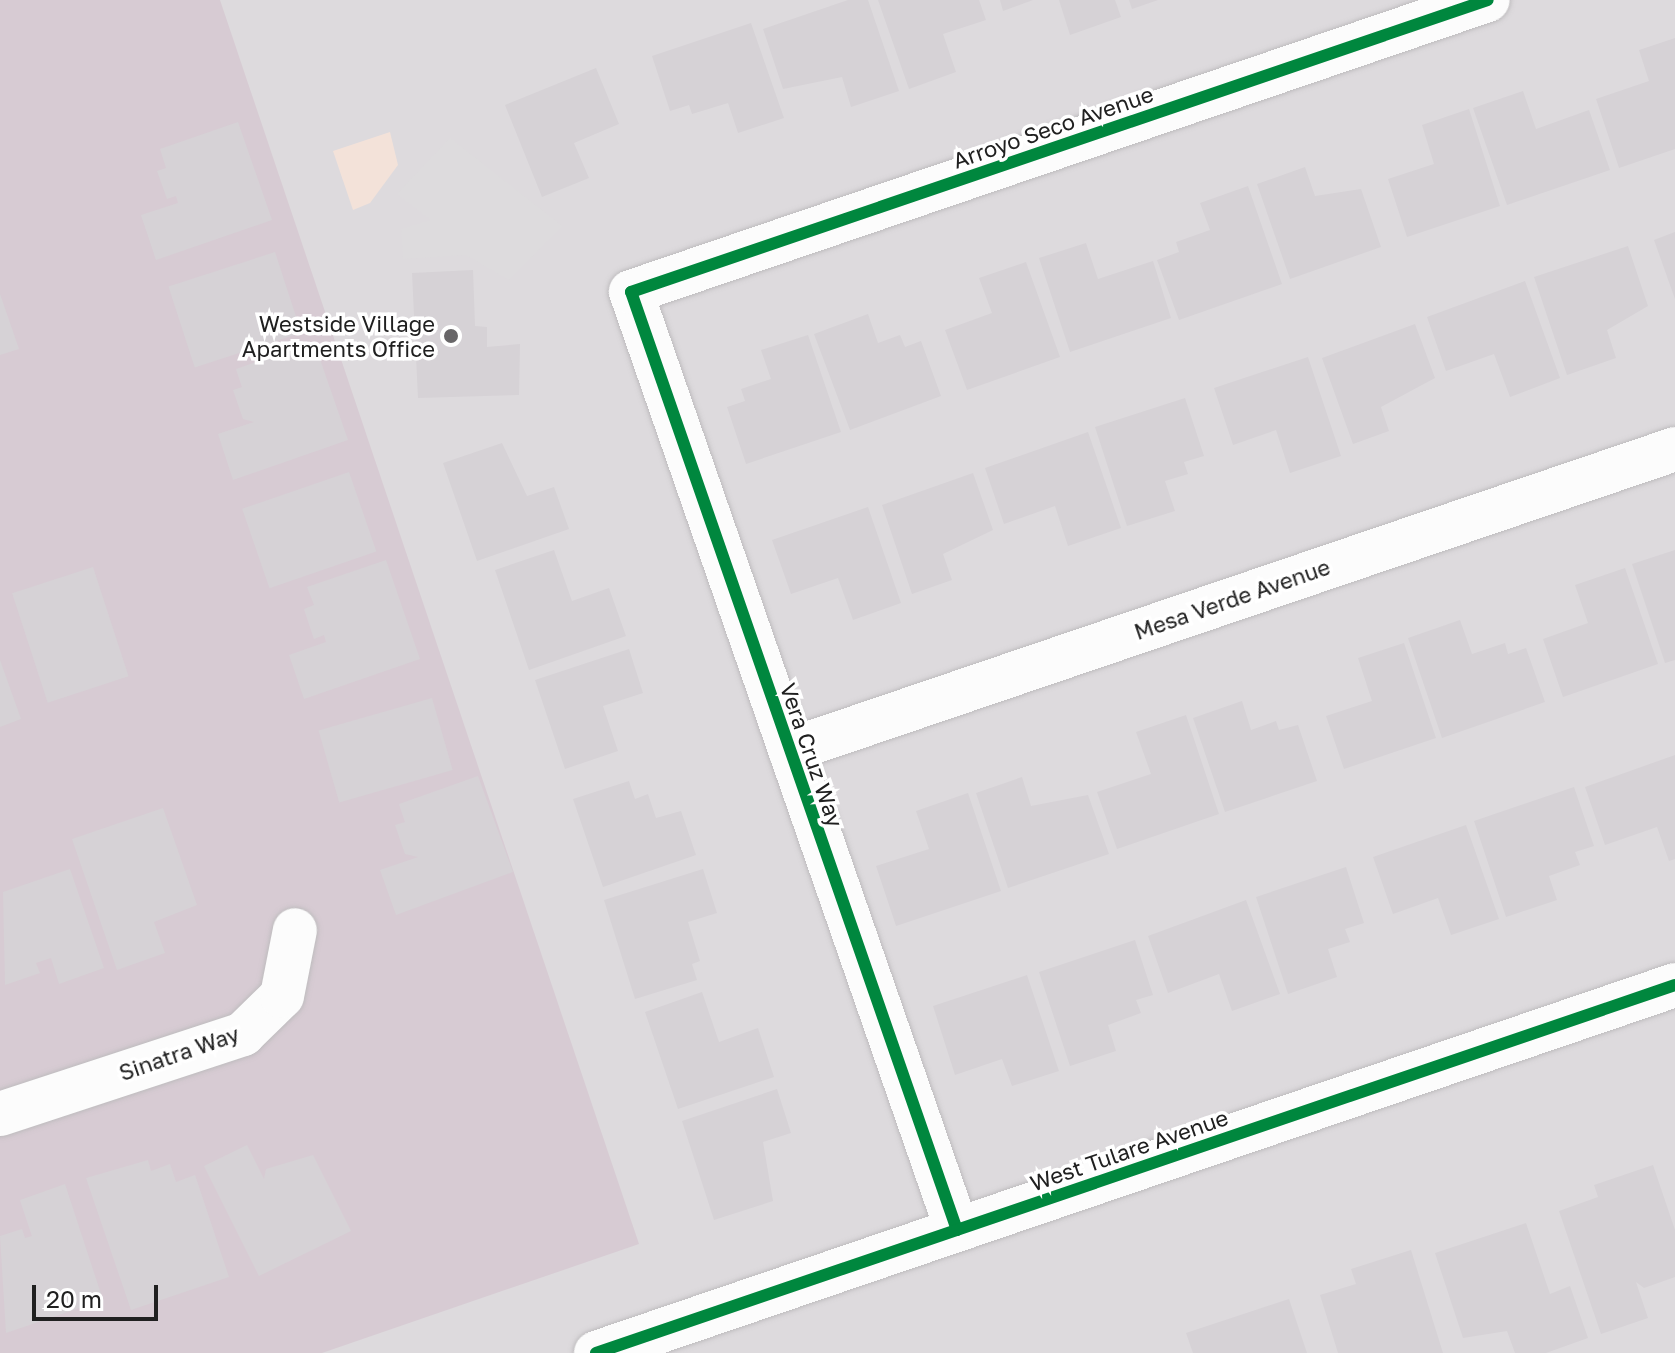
<!DOCTYPE html>
<style>
body{margin:0}
#map{position:relative;width:1675px;height:1353px;overflow:hidden;background:#eee9ee;font-family:"Golos Text",sans-serif}
div>[style]{position:absolute}
[style*='--x']{left:calc(var(--x)*1px);top:calc(var(--y)*1px);width:calc(var(--w)*1px);rotate:calc(var(--a)*1deg)}
.residential>*{inset:0;background:#dddadd;transform-origin:0 0}
.construction>*{inset:0;background:#d7cbd3}
.park>*{inset:0;background:#f3e2d9}
.parking>*{inset:0;background:#dddbdd}
.building>*{inset:0;background:#d6d2d6;transform-origin:0 0}
.roads{filter:drop-shadow(0 0 2px #bebcbe) drop-shadow(0 0 2px #bebcbe)}
.minor>*{height:44px;margin:-22px;padding:0 22px;transform-origin:22px;border-radius:22px;background:#fcfcfc}
.cycleway>*{height:12px;margin:-6px;padding:0 6px;transform-origin:6px;border-radius:6px;background:#00873e}
.dots>*{width:22px;height:22px;translate:-50% -50%;box-sizing:border-box;border:4px solid #fff;border-radius:50%}
span{translate:-50% -50%;white-space:nowrap;text-align:center;line-height:1.15;-webkit-text-stroke:7px #fff;paint-order:stroke}
.street-label{font-size:22px;color:#202020}
.poi-label{font-size:22px;color:#202020}
.right{translate:-100% -50%;text-align:right}
.scale{position:absolute;left:32px;top:1285px;width:126px;height:36px;box-sizing:border-box;border:4px solid #202020;border-top:0;padding-left:10px;font-size:24px;line-height:28px;white-space:nowrap;color:#202020;-webkit-text-stroke:6px #fff;paint-order:stroke}
</style>
<div id="map">
<div class="residential">
<i style="left:0;top:0;width:1675px;height:1353px"></i>
</div>
<div class="construction">
<i style="clip-path:polygon(0 0,220px 0,639px 1244px,322px 1353px,0 1353px)"></i>
</div>
<div class="park">
<i style="clip-path:polygon(390px 132px,398px 165px,370px 203px,353px 210px,333px 151px)"></i>
</div>
<div class="parking">
<i style="clip-path:polygon(450px 138px,562px 226px,509px 280px,466px 255px,403px 259px,401px 229px,431px 220px,397px 194px)"></i>
</div>
<div class="building">
<i style="clip-path:polygon(848px 0,868px 0,899px 91px,851px 107px,842px 77px,783px 89px,763px 29px)"></i>
<i style="clip-path:polygon(878px 0,979px 0,986px 20px,943px 34px,956px 72px,909px 89px)"></i>
<i style="clip-path:polygon(1000px 0,1033px 0,1003px 11px)"></i>
<i style="clip-path:polygon(1059px 0,1115px 0,1121px 17px,1070px 35px)"></i>
<i style="clip-path:polygon(1129px 0,1158px 0,1132px 9px)"></i>
<i style="clip-path:polygon(751px 23px,784px 118px,738px 133px,728px 103px,692px 114px,689px 105px,670px 111px,652px 56px)"></i>
<i style="clip-path:polygon(1675px 38px,1675px 149px,1619px 168px,1596px 99px,1649px 81px,1639px 50px)"></i>
<i style="clip-path:polygon(596px 68px,619px 124px,574px 143px,589px 178px,542px 197px,505px 105px)"></i>
<i style="clip-path:polygon(1523px 91px,1536px 129px,1589px 110px,1610px 170px,1507px 205px,1473px 108px)"></i>
<i style="clip-path:polygon(1469px 109px,1500px 206px,1407px 237px,1388px 179px,1434px 164px,1422px 125px)"></i>
<i style="clip-path:polygon(238px 122px,272px 220px,156px 260px,141px 215px,178px 203px,176px 196px,167px 199px,157px 171px,166px 168px,160px 149px)"></i>
<i style="clip-path:polygon(1305px 167px,1315px 196px,1361px 189px,1381px 247px,1290px 279px,1257px 184px)"></i>
<i style="clip-path:polygon(1248px 186px,1282px 284px,1179px 320px,1157px 260px,1179px 252px,1176px 242px,1210px 230px,1200px 203px)"></i>
<i style="clip-path:polygon(1675px 232px,1675px 299px,1654px 240px)"></i>
<i style="clip-path:polygon(1086px 243px,1098px 279px,1153px 261px,1171px 318px,1070px 352px,1039px 258px)"></i>
<i style="clip-path:polygon(1628px 246px,1648px 306px,1607px 330px,1616px 358px,1567px 375px,1534px 277px)"></i>
<i style="left:275px;top:252px;width:85px;height:112px;rotate:72deg"></i>
<i style="clip-path:polygon(1026px 262px,1060px 357px,967px 390px,945px 330px,992px 313px,979px 278px)"></i>
<i style="clip-path:polygon(473px 270px,475px 326px,487px 327px,487px 347px,520px 344px,519px 395px,418px 398px,412px 273px)"></i>
<i style="clip-path:polygon(1525px 281px,1560px 378px,1510px 397px,1494px 354px,1446px 371px,1427px 317px)"></i>
<i style="clip-path:polygon(0 294px,19px 349px,0 355px)"></i>
<i style="clip-path:polygon(868px 314px,878px 343px,900px 335px,905px 347px,921px 341px,941px 396px,850px 430px,814px 334px)"></i>
<i style="clip-path:polygon(1415px 324px,1435px 378px,1381px 407px,1389px 431px,1353px 444px,1322px 358px)"></i>
<i style="clip-path:polygon(808px 335px,841px 432px,746px 464px,727px 407px,745px 401px,741px 389px,771px 379px,761px 350px)"></i>
<i style="clip-path:polygon(314px 342px,348px 440px,233px 480px,218px 434px,254px 422px,243px 419px,233px 390px,242px 387px,236px 369px)"></i>
<i style="clip-path:polygon(1308px 357px,1341px 456px,1290px 473px,1276px 430px,1233px 445px,1214px 388px)"></i>
<i style="clip-path:polygon(1185px 398px,1204px 456px,1184px 462px,1188px 474px,1165px 481px,1175px 511px,1127px 526px,1095px 427px)"></i>
<i style="clip-path:polygon(1088px 432px,1121px 528px,1068px 546px,1055px 506px,1004px 524px,985px 468px)"></i>
<i style="clip-path:polygon(502px 443px,527px 496px,554px 487px,569px 529px,477px 561px,443px 463px)"></i>
<i style="left:349px;top:472px;width:84px;height:113px;rotate:71deg"></i>
<i style="clip-path:polygon(973px 473px,993px 530px,943px 554px,952px 580px,912px 594px,882px 505px)"></i>
<i style="clip-path:polygon(868px 507px,901px 603px,853px 620px,838px 578px,791px 594px,772px 540px)"></i>
<i style="clip-path:polygon(554px 550px,572px 601px,609px 588px,626px 636px,529px 670px,495px 570px)"></i>
<i style="clip-path:polygon(1675px 550px,1675px 660px,1665px 663px,1632px 564px)"></i>
<i style="clip-path:polygon(386px 560px,420px 659px,304px 699px,289px 655px,326px 642px,324px 635px,314px 639px,304px 609px,314px 605px,307px 587px)"></i>
<i style="left:93px;top:567px;width:115px;height:85px;rotate:72deg"></i>
<i style="clip-path:polygon(1625px 568px,1658px 664px,1563px 697px,1543px 639px,1588px 623px,1575px 585px)"></i>
<i style="clip-path:polygon(1460px 620px,1472px 654px,1505px 643px,1508px 654px,1526px 648px,1545px 702px,1442px 738px,1408px 638px)"></i>
<i style="clip-path:polygon(1404px 643px,1436px 738px,1344px 769px,1326px 716px,1372px 701px,1358px 658px)"></i>
<i style="clip-path:polygon(629px 649px,643px 693px,603px 706px,618px 751px,565px 769px,535px 680px)"></i>
<i style="clip-path:polygon(0 660px,21px 719px,0 727px)"></i>
<i style="left:432px;top:698px;width:75px;height:118px;rotate:74deg"></i>
<i style="clip-path:polygon(1242px 701px,1251px 730px,1276px 721px,1279px 730px,1298px 725px,1317px 781px,1225px 812px,1193px 718px)"></i>
<i style="clip-path:polygon(1186px 715px,1219px 814px,1117px 849px,1097px 792px,1151px 774px,1136px 732px)"></i>
<i style="clip-path:polygon(1675px 755px,1675px 859px,1669px 861px,1657px 827px,1605px 845px,1585px 787px)"></i>
<i style="clip-path:polygon(478px 776px,513px 872px,396px 915px,380px 870px,418px 857px,405px 854px,395px 825px,405px 822px,399px 804px)"></i>
<i style="clip-path:polygon(1022px 777px,1031px 806px,1088px 795px,1109px 854px,1008px 888px,976px 793px)"></i>
<i style="clip-path:polygon(629px 781px,635px 799px,648px 794px,656px 818px,681px 811px,696px 855px,603px 887px,573px 799px)"></i>
<i style="clip-path:polygon(1574px 787px,1594px 846px,1575px 852px,1580px 865px,1549px 876px,1557px 900px,1506px 917px,1474px 821px)"></i>
<i style="clip-path:polygon(968px 793px,1001px 891px,896px 926px,876px 866px,929px 849px,916px 811px)"></i>
<i style="clip-path:polygon(163px 808px,197px 905px,154px 922px,165px 953px,117px 970px,72px 839px)"></i>
<i style="clip-path:polygon(1466px 825px,1499px 919px,1451px 935px,1438px 898px,1393px 914px,1373px 857px)"></i>
<i style="clip-path:polygon(1346px 867px,1364px 923px,1345px 929px,1350px 942px,1328px 949px,1337px 977px,1288px 994px,1256px 897px)"></i>
<i style="clip-path:polygon(70px 869px,104px 968px,59px 984px,51px 958px,36px 963px,40px 973px,5px 985px,3px 892px)"></i>
<i style="clip-path:polygon(703px 869px,717px 913px,688px 922px,700px 961px,692px 964px,697px 980px,635px 999px,604px 900px)"></i>
<i style="clip-path:polygon(1246px 900px,1280px 994px,1232px 1011px,1219px 974px,1168px 993px,1148px 936px)"></i>
<i style="clip-path:polygon(1135px 940px,1153px 995px,1136px 1000px,1141px 1013px,1108px 1025px,1116px 1051px,1070px 1066px,1039px 972px)"></i>
<i style="clip-path:polygon(1027px 975px,1059px 1071px,1012px 1086px,1002px 1059px,955px 1075px,933px 1006px)"></i>
<i style="clip-path:polygon(702px 992px,719px 1042px,758px 1028px,774px 1077px,678px 1109px,645px 1012px)"></i>
<i style="clip-path:polygon(777px 1089px,791px 1133px,763px 1142px,773px 1201px,714px 1220px,682px 1121px)"></i>
<i style="clip-path:polygon(247px 1145px,264px 1179px,266px 1169px,313px 1155px,351px 1231px,259px 1276px,204px 1166px)"></i>
<i style="clip-path:polygon(148px 1160px,151px 1171px,170px 1164px,176px 1182px,195px 1175px,229px 1277px,131px 1310px,86px 1178px)"></i>
<i style="clip-path:polygon(1653px 1165px,1675px 1230px,1675px 1277px,1644px 1288px,1636px 1282px,1648px 1318px,1601px 1334px,1559px 1211px,1598px 1197px,1594px 1185px)"></i>
<i style="clip-path:polygon(65px 1184px,103px 1300px,6px 1333px,0 1236px,22px 1229px,25px 1238px,32px 1236px,20px 1200px)"></i>
<i style="clip-path:polygon(1526px 1223px,1550px 1294px,1570px 1286px,1588px 1338px,1546px 1353px,1515px 1353px,1507px 1331px,1463px 1338px,1435px 1253px)"></i>
<i style="clip-path:polygon(1411px 1250px,1443px 1353px,1338px 1353px,1320px 1295px,1356px 1284px,1351px 1269px)"></i>
<i style="clip-path:polygon(1289px 1299px,1307px 1353px,1193px 1353px,1186px 1333px)"></i>
</div>
<div class="roads">
<div class="minor">
<i style="--x:790;--y:750;--w:935;--a:-18.78"></i>
<i style="--x:0;--y:1114;--w:256;--a:-18.2"></i>
<i style="--x:243;--y:1034;--w:54;--a:-44.3"></i>
<i style="--x:282;--y:996;--w:67;--a:-78.9"></i>
<i style="--x:957;--y:1230;--w:993;--a:-109.16"></i>
<i style="--x:631;--y:292;--w:905;--a:-18.82"></i>
<i style="--x:596;--y:1353;--w:1140;--a:-18.83"></i>
</div>
</div>
<div class="cycleway">
<i style="--x:957;--y:1230;--w:993;--a:-109.16"></i>
<i style="--x:631;--y:292;--w:905;--a:-18.82"></i>
<i style="--x:596;--y:1353;--w:1140;--a:-18.83"></i>
</div>
<div class="dots">
<i style="left:451px;top:336px;background:#686668"></i>
</div>
<div class="street-label">
<span style="left:1053px;top:127px;rotate:-19deg">Arroyo Seco Avenue</span>
<span style="left:1232px;top:599px;rotate:-19deg">Mesa Verde Avenue</span>
<span style="left:812px;top:755px;rotate:71deg">Vera Cruz Way</span>
<span style="left:179px;top:1053px;rotate:-19deg">Sinatra Way</span>
<span style="left:1129px;top:1150px;rotate:-19deg">West Tulare Avenue</span>
</div>
<div class="poi-label">
<span class="right" style="left:435px;top:336px">Westside Village<br>Apartments Office</span>
</div>
<div class="scale">20 m</div>
</div>
